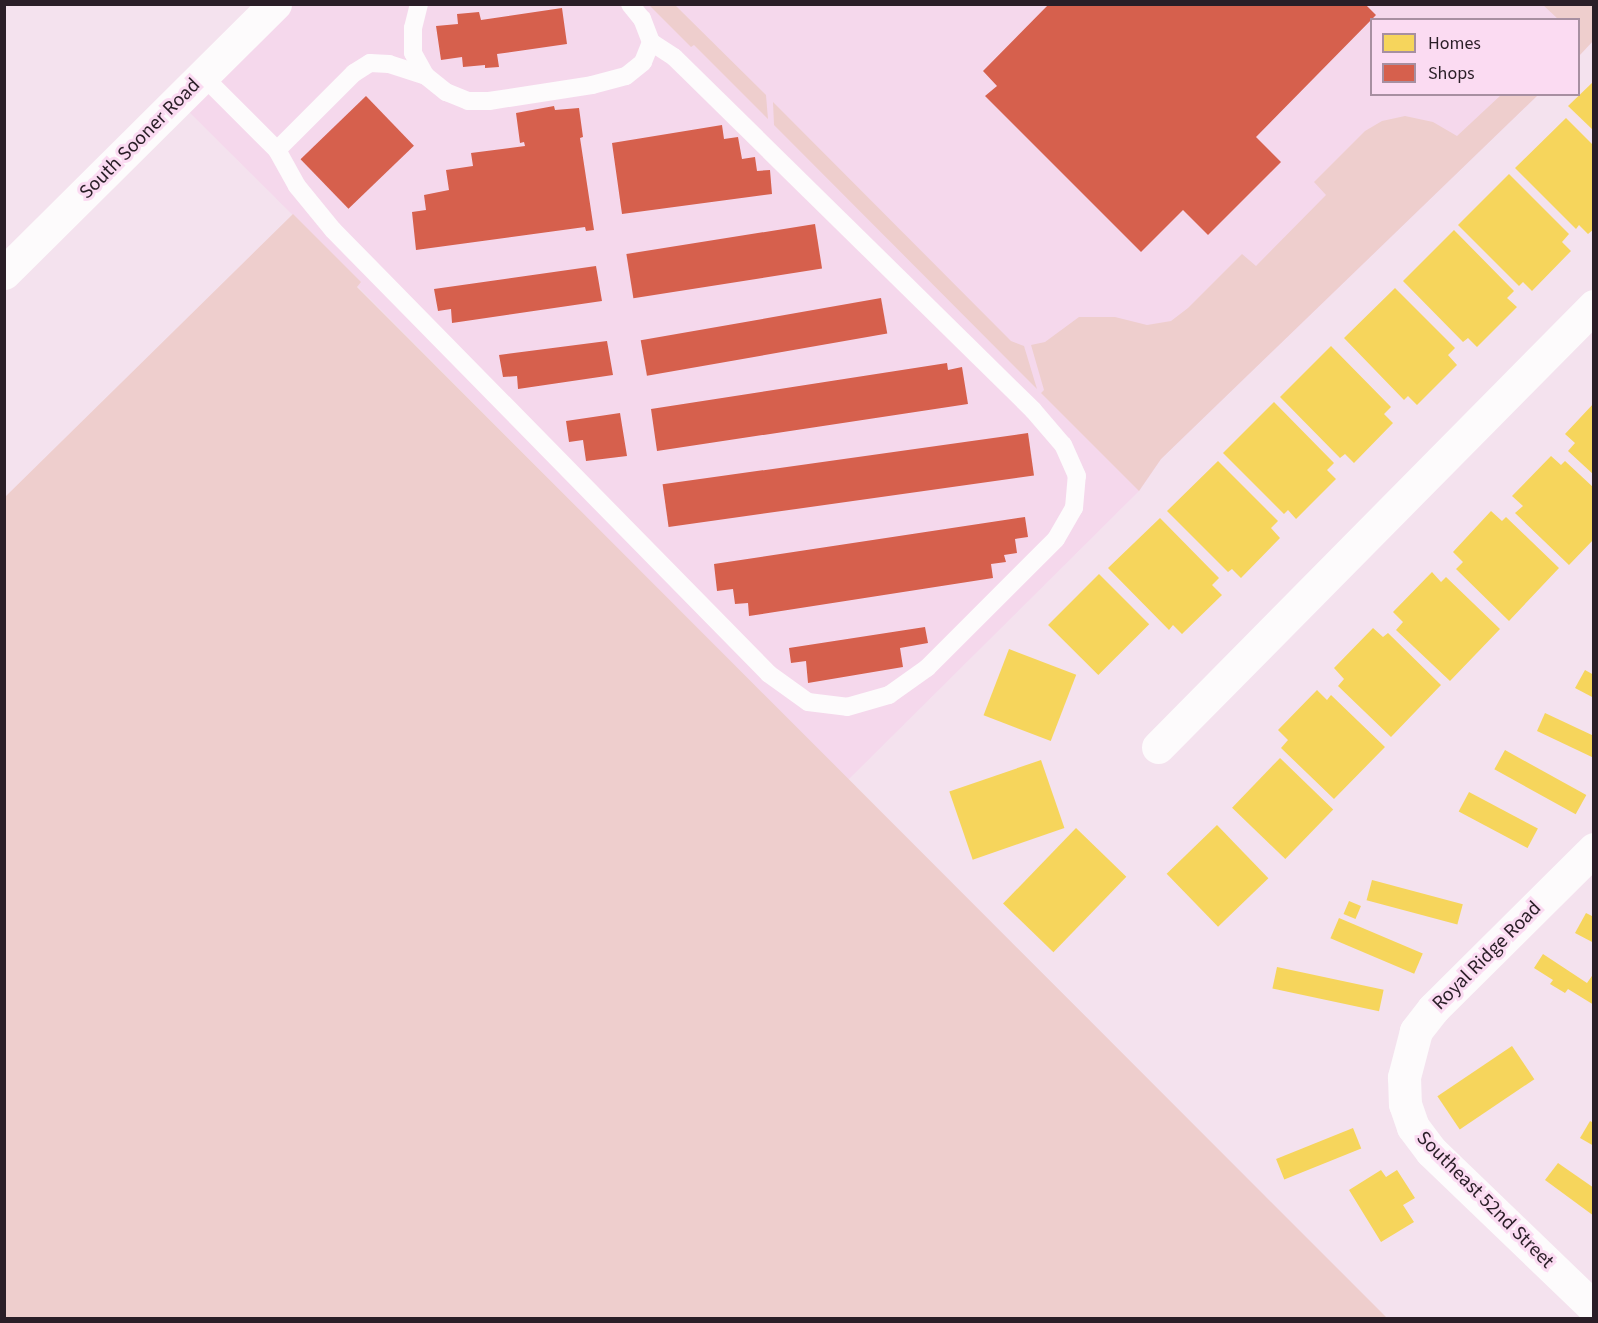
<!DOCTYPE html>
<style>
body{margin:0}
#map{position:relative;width:1598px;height:1323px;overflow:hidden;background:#f4e2ee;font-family:"Source Sans 3",sans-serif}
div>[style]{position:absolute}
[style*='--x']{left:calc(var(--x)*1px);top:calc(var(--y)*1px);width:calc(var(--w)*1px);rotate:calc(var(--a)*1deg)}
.built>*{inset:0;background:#f5d8ec}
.green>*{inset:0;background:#eececd}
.homes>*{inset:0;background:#f6d55c;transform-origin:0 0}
.shops>*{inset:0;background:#d6604d;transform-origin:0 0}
.lane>*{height:18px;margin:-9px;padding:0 9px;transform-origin:9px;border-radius:9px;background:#fdfbfc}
.street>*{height:33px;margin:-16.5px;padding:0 16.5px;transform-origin:16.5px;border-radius:16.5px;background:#fdfbfc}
.secondary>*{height:33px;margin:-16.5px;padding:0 16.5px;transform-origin:16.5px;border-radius:16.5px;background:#fdfbfc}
span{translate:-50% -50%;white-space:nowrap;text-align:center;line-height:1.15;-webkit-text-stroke:6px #fbdbf2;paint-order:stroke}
.street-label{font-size:20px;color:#2a1e27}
.frame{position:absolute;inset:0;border:6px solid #2a1e27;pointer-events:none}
.legend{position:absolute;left:1370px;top:18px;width:210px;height:78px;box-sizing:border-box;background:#fbdbf2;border:2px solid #a78fa1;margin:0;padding:8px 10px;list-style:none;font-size:18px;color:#2a1e27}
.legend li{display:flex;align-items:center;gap:12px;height:30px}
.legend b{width:30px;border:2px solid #a78fa1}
</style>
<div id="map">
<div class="built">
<i style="clip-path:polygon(275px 5px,1593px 5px,1593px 41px,1579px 56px,1578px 20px,1372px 20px,1372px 94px,1538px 95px,1161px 459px,1139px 491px,848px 780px,357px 286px,360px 282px,178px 101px)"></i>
</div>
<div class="green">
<i style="clip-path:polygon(649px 5px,675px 5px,766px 95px,768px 119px,694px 45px,691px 47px)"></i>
<i style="clip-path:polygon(1543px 5px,1593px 5px,1593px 41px,1579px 56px,1578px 20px,1558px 19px)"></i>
<i style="clip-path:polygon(1501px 95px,1538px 95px,1161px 459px,1139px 491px,1041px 393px,1044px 390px,1031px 345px,1045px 342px,1079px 317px,1115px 317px,1147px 325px,1171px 321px,1188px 308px,1242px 254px,1256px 266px,1326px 195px,1314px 182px,1365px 131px,1382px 121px,1405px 116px,1433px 122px,1457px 136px)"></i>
<i style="clip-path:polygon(773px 102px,1011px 341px,1024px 346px,1037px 389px,774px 125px)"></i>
<i style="clip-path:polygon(293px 214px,361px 282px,357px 287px,1387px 1318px,5px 1318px,5px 497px)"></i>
</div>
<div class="homes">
<i style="clip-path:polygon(1594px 81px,1594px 131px,1568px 106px)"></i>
<i style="clip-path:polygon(1566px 118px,1594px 146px,1594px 229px,1588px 234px,1579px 225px,1576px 229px,1515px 168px)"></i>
<i style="clip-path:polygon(1509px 174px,1569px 234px,1562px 242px,1571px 251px,1532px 291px,1523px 282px,1519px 286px,1458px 225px)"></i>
<i style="clip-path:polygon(1454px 230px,1514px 291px,1507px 298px,1517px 307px,1477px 347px,1468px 338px,1463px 342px,1403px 281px)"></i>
<i style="clip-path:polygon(1395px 288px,1455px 348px,1448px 355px,1457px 365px,1417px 405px,1408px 396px,1404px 400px,1344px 338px)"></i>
<i style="clip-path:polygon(1331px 346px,1391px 407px,1384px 414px,1393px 423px,1354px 463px,1345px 454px,1340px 458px,1280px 397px)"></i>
<i style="clip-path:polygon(1274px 402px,1334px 463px,1327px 470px,1336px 479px,1296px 519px,1288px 510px,1284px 514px,1223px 453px)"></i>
<i style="clip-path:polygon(1594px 403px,1594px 475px,1568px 451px,1575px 443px,1565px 434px)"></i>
<i style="clip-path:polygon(1551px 456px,1561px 465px,1565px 461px,1594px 488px,1594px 539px,1569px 565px,1515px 513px,1523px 506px,1512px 496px)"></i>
<i style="clip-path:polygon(1218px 461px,1278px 521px,1271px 528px,1280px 538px,1241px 578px,1232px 569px,1228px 572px,1167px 511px)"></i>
<i style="clip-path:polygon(1491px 511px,1502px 521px,1506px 517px,1559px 568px,1509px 621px,1456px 569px,1463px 562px,1453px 552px)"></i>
<i style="clip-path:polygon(1160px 518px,1219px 578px,1212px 585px,1222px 595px,1182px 634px,1173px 625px,1169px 630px,1108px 568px)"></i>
<i style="clip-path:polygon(1432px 572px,1441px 582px,1446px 577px,1500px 629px,1450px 681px,1396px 630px,1403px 622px,1393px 612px)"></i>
<i style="left:1099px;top:574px;width:71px;height:72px;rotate:45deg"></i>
<i style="clip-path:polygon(1373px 628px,1383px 637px,1388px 633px,1441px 685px,1391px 737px,1338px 686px,1344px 679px,1334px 668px)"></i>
<i style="left:1009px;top:649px;width:72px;height:71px;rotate:21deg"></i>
<i style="clip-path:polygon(1585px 670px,1594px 675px,1594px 698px,1575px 688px)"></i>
<i style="clip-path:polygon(1317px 690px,1327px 700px,1331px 695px,1385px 747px,1334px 799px,1281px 748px,1288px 740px,1278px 730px)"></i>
<i style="clip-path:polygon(1545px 713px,1594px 736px,1594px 758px,1537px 731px)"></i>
<i style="left:1505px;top:750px;width:93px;height:22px;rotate:29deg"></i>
<i style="left:1280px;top:758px;width:74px;height:69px;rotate:44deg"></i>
<i style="left:1041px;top:760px;width:72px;height:97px;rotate:71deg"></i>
<i style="left:1469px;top:792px;width:78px;height:22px;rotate:28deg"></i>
<i style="left:1217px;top:825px;width:74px;height:70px;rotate:46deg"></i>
<i style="left:1076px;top:828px;width:70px;height:105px;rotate:44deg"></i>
<i style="left:1372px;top:880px;width:94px;height:21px;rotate:15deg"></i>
<i style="left:1349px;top:901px;width:13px;height:14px;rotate:23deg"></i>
<i style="clip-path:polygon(1586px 913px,1594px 917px,1594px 943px,1575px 933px)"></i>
<i style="left:1339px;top:918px;width:91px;height:22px;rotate:23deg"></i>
<i style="clip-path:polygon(1543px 954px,1587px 983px,1594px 973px,1594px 1005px,1568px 989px,1565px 993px,1550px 984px,1553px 980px,1534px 968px)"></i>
<i style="left:1277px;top:967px;width:109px;height:22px;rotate:12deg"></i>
<i style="left:1512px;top:1046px;width:40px;height:90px;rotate:56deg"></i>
<i style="clip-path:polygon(1590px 1121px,1594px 1123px,1594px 1146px,1580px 1138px)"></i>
<i style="left:1353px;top:1128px;width:22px;height:83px;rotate:68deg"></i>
<i style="clip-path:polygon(1558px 1163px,1594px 1188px,1594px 1216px,1545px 1180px)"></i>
<i style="clip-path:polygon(1381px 1170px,1386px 1177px,1397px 1170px,1415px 1198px,1403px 1205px,1414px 1222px,1381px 1242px,1349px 1190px)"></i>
</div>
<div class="shops">
<i style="clip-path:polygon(1049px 4px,1365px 4px,1376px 15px,1256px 137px,1281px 162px,1208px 235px,1183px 210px,1141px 252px,985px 96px,997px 86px,983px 71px)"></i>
<i style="clip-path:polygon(562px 8px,567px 44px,497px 54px,499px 67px,485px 68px,485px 65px,463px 67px,462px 57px,441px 60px,436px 26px,458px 24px,457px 14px,479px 12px,481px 20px)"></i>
<i style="left:366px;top:96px;width:69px;height:91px;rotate:46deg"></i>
<i style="clip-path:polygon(554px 106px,555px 110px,579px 108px,583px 137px,580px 138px,594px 230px,586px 231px,585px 227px,416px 250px,412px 212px,426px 210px,424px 195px,449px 190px,446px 170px,473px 166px,471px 153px,525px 146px,524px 142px,520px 143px,516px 113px)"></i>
<i style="clip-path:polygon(722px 125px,724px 139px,738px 137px,742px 159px,755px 157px,757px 171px,770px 170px,772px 194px,622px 214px,612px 143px)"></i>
<i style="left:815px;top:224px;width:45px;height:191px;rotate:81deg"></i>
<i style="clip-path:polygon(596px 266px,602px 301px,452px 323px,451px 309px,438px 311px,434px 289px)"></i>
<i style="left:881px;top:298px;width:36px;height:244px;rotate:80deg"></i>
<i style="clip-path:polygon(607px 341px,613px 375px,518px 389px,517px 376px,503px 377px,499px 355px)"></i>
<i style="clip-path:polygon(947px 363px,948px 370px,962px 367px,968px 404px,657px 451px,651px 409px)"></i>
<i style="clip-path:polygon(620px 413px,627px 456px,586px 461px,583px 440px,569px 442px,566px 421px)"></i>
<i style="left:1028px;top:433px;width:43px;height:369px;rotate:82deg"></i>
<i style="clip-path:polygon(1025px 517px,1028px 537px,1015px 539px,1017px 553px,1004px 555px,1006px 562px,991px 564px,993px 578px,749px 616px,748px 603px,735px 604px,733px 589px,717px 591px,714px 564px)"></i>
<i style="clip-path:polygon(925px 627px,928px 643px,900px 648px,903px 667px,808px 683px,806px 661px,791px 663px,789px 648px)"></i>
</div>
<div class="lane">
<i style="--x:419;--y:4;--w:25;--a:104"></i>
<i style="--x:413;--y:28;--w:25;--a:90"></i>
<i style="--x:413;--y:53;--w:26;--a:61"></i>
<i style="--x:203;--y:76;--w:105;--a:45"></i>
<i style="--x:277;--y:150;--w:109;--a:-45"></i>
<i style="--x:354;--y:73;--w:19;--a:-32"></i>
<i style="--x:370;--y:63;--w:19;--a:3"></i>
<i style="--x:389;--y:64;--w:39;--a:18"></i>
<i style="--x:426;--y:76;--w:26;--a:39"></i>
<i style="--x:446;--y:92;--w:24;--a:22"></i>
<i style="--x:468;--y:101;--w:21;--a:0"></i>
<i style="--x:489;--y:101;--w:104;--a:-8.8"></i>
<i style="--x:592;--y:85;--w:35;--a:-15"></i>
<i style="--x:626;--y:76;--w:22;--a:-39"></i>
<i style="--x:643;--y:62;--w:22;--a:-68"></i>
<i style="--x:651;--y:42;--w:25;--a:-111"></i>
<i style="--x:642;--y:19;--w:19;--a:-129"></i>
<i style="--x:277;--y:150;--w:41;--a:60.9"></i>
<i style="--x:297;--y:186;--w:57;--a:50.7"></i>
<i style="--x:333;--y:230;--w:622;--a:45.52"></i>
<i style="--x:769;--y:674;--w:48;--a:35.7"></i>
<i style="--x:808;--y:702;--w:39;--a:7"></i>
<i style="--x:847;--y:707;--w:44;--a:-15.9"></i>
<i style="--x:889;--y:695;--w:47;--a:-35.4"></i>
<i style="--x:927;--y:668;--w:182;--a:-45"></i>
<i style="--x:1056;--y:539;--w:36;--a:-60"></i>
<i style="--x:1074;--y:508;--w:32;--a:-85"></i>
<i style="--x:1077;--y:476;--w:34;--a:-114"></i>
<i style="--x:1063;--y:445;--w:46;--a:-130.6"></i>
<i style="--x:1033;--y:410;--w:503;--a:-135.48"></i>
<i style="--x:674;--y:57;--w:27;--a:-147"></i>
</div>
<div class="street">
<i style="--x:1158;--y:747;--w:620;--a:-45.33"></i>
<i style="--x:1594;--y:849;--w:227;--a:135.2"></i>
<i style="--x:1433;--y:1009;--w:28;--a:128"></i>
<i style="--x:1416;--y:1031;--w:48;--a:104.6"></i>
<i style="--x:1404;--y:1077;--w:27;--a:88"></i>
<i style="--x:1405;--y:1104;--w:24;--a:71"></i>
<i style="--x:1413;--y:1127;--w:30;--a:53"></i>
<i style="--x:1431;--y:1151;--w:226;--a:43.9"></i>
</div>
<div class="secondary">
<i style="--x:4;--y:273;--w:382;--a:-44.8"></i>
</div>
<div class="street-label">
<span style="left:140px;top:139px;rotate:-45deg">South Sooner Road</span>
<span style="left:1487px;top:956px;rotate:-45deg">Royal Ridge Road</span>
<span style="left:1485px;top:1200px;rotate:45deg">Southeast 52nd Street</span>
</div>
<div class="frame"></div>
<ul class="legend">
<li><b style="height:16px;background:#f6d55c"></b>Homes</li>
<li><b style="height:16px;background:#d6604d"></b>Shops</li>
</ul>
</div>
